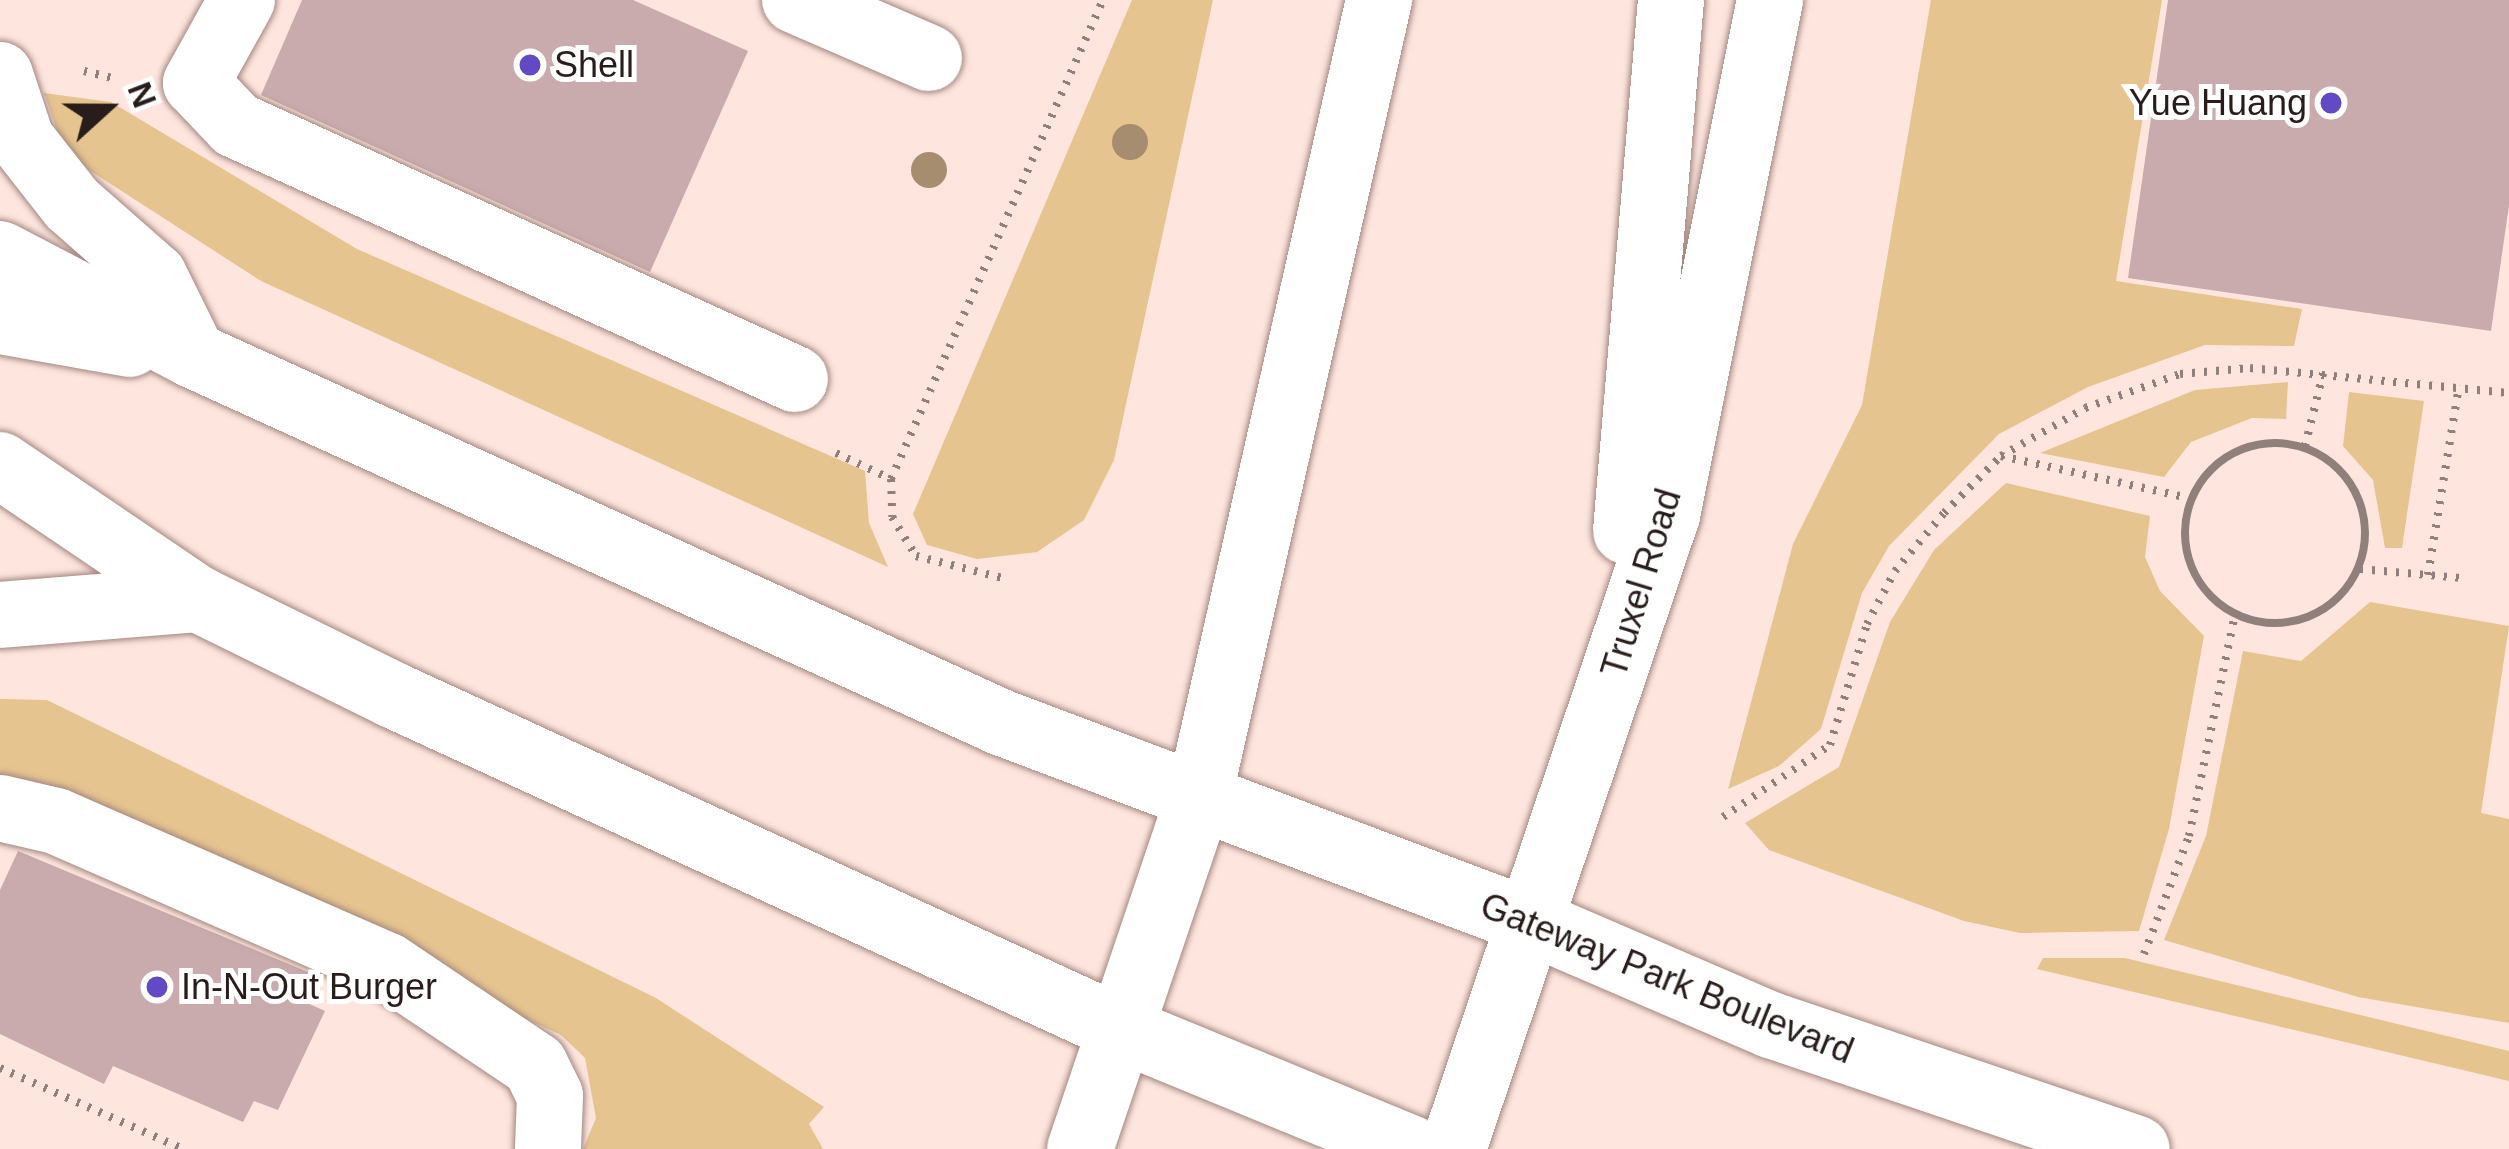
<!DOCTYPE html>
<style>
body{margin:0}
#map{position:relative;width:2509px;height:1149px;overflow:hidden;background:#fee6df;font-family:Helvetica,sans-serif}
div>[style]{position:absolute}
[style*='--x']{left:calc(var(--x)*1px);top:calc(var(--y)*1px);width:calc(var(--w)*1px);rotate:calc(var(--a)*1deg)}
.green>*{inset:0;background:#e6c48f}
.building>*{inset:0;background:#c9abad}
.path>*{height:8px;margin-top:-4px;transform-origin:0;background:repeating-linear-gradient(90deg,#907f7a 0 3px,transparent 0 12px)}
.path>.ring{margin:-4px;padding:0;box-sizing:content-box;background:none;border:8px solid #907f7a;border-radius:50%}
.roads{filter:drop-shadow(0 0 3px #a48880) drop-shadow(0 0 3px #a48880)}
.minor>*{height:66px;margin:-33px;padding:0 33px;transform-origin:33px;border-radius:33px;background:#fff}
.major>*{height:66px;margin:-33px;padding:0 33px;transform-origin:33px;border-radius:33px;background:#fff}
.trees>*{width:36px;height:36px;margin:-18px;border-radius:50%;background:#a78d6f}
.dots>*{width:33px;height:33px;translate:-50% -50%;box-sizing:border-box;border:6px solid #fff;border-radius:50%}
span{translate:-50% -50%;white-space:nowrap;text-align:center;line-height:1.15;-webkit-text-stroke:10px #fff;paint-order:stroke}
.poi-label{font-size:36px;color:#281d1a}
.left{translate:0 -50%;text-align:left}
.right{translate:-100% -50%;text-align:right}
.street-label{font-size:36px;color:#281d1a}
.north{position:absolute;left:48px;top:48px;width:120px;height:120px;-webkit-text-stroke:9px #fff;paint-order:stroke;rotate:69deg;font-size:33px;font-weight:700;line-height:48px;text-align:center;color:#281d1a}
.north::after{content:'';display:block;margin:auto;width:42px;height:54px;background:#281d1a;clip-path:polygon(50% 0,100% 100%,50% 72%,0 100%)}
</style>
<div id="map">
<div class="green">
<i style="clip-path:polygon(1132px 0,1213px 0,1114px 460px,1084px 520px,1037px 552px,977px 559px,927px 545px,913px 514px)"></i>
<i style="clip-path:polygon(1931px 0,2162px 0,2116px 281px,2302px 309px,2294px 346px,2205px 345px,2088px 387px,1999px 434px,1889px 546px,1862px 593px,1821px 729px,1779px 766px,1728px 789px,1793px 544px,1862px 405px)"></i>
<i style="clip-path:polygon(44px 93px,111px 102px,357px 249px,865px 471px,869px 523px,888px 567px,261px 281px,89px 170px,63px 147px)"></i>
<i style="clip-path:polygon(2288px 382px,2286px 419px,2252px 418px,2191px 442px,2164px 477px,2040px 453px,2195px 390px)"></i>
<i style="clip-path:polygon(2349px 392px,2424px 401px,2402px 548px,2385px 548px,2373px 480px,2343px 446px)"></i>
<i style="clip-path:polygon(2006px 483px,2150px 516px,2145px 557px,2160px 591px,2204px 636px,2169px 829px,2139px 931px,2020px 933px,1964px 921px,1769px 850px,1745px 823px,1839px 767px,1890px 622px,1934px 550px)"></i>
<i style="clip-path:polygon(2370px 602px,2509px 626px,2481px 813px,2509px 819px,2509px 1023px,2358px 997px,2164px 940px,2206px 836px,2243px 651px,2301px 661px)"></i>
<i style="clip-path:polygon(0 699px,47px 700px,656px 998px,824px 1107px,809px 1124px,823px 1149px,583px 1149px,596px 1118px,585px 1058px,561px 1035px,0 777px)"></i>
<i style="clip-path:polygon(2043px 958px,2125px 958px,2509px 1051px,2509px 1081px,2037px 969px)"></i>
</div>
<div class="building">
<i style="clip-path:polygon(302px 0,633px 0,748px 51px,650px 272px,261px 95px)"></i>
<i style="clip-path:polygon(2168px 0,2509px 0,2509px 205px,2491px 331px,2128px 278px)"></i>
<i style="clip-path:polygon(18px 851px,320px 977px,307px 1003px,325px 1011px,278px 1110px,254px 1101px,243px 1122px,113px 1066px,104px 1084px,0 1034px,0 890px)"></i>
</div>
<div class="path">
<i style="--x:84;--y:71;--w:32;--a:14"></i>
<i class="ring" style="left:2185px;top:443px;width:172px;height:172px"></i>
<i style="--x:2305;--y:446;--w:78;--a:-76"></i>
<i style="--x:836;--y:453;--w:61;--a:25.3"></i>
<i style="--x:891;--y:479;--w:38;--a:88"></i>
<i style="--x:892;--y:517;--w:46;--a:58.4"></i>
<i style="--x:916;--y:556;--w:93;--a:14.3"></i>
<i style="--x:2001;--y:456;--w:197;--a:12.6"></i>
<i style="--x:891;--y:479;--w:524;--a:-66.13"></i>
<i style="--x:2360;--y:569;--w:100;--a:5.1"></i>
<i style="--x:2428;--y:575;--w:192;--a:-80.7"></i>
<i style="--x:1723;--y:817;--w:129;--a:-33.9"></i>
<i style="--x:1830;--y:745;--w:127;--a:-73"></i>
<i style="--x:1867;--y:624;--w:60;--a:-62.2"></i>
<i style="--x:1895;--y:571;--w:76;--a:-49.8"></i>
<i style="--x:1944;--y:513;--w:81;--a:-45"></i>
<i style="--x:2001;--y:456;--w:97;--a:-29.7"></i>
<i style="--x:2085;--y:408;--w:101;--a:-19.7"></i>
<i style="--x:2180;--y:374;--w:70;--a:-4.9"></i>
<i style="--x:2250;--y:368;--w:260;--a:5.5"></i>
<i style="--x:2144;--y:954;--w:126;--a:-69.1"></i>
<i style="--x:2189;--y:836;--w:227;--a:-78.3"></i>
<i style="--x:0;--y:1068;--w:200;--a:23.9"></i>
</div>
<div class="roads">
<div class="minor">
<i style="--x:242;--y:0;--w:95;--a:119"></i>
<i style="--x:196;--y:83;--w:58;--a:46.4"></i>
<i style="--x:236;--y:125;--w:614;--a:24.44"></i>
<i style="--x:795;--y:0;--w:146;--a:23.4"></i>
<i style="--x:0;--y:75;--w:67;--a:71.8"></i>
<i style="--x:21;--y:139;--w:83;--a:51.9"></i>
<i style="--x:72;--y:204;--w:109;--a:41.3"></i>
<i style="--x:154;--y:276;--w:88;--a:63.7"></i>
<i style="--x:0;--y:254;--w:218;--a:27.6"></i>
<i style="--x:193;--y:355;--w:887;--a:24.45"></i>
<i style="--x:1000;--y:722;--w:573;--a:20.65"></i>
<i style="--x:1536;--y:924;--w:256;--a:23.3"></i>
<i style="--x:1771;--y:1025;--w:386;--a:18.7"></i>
<i style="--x:0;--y:321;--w:132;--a:10"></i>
<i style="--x:0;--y:465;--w:239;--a:34.1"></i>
<i style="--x:198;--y:599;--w:217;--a:26.2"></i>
<i style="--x:393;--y:695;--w:803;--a:24.65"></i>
<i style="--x:1123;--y:1030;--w:313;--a:22.4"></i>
<i style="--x:0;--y:615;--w:199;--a:-4.6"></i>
<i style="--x:0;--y:808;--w:57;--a:13.1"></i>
<i style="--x:56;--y:821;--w:360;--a:23.6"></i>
<i style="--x:386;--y:965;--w:179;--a:33.9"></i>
<i style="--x:535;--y:1065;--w:34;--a:64"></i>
<i style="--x:550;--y:1096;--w:53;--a:92.2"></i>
</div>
<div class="major">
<i style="--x:1626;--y:531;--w:533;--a:-85.16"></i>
<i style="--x:1080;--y:1149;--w:372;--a:-71.3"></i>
<i style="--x:1199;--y:797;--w:817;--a:-77.27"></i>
<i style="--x:1453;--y:1149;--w:669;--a:-71.35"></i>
<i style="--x:1667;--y:515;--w:525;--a:-78.69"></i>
</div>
</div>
<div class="trees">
<i style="left:1130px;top:142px"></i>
<i style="left:929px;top:170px"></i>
</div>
<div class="dots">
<i style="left:530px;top:65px;background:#614ac3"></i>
<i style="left:2331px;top:103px;background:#614ac3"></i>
<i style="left:157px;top:987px;background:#614ac3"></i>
</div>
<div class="poi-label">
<span class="left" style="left:554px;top:65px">Shell</span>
<span class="right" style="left:2307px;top:103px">Yue Huang</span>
<span class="left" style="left:181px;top:987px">In-N-Out Burger</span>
</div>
<div class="street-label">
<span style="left:1641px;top:583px;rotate:-73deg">Truxel Road</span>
<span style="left:1667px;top:978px;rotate:22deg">Gateway Park Boulevard</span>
</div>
<div class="north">N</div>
</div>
